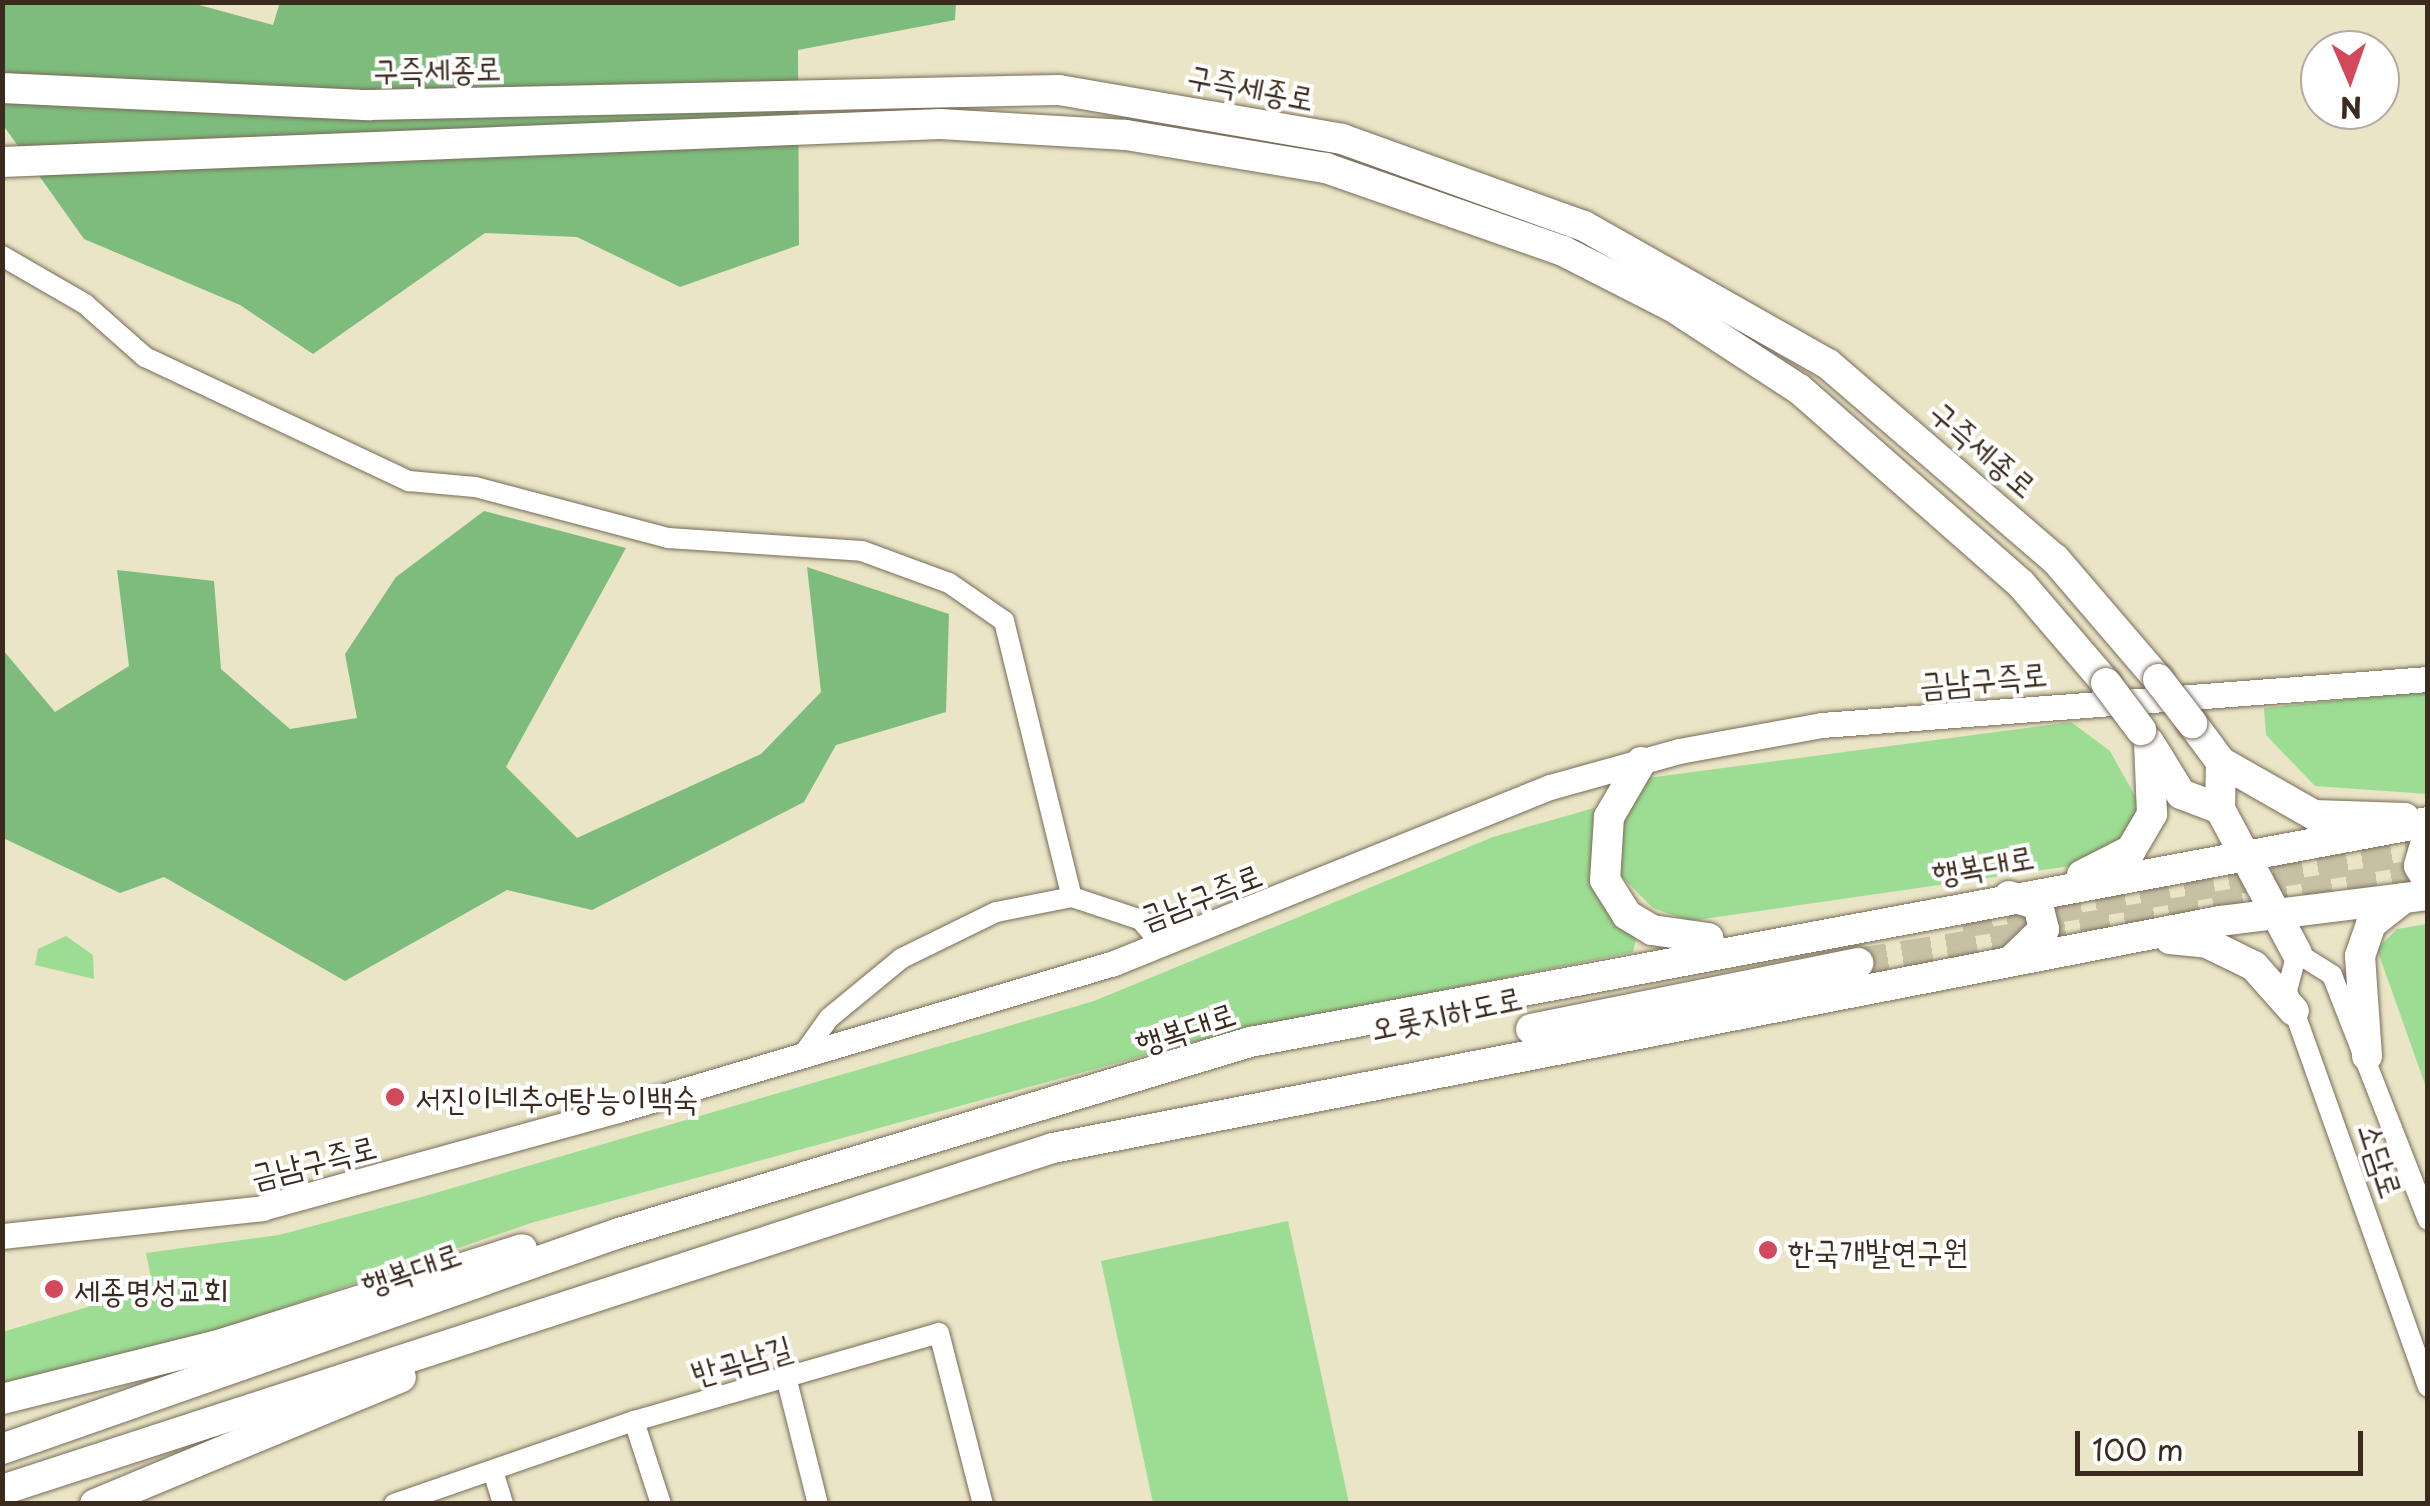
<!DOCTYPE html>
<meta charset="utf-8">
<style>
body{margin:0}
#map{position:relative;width:2430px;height:1506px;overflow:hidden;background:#eae5c6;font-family:"Playpen Sans","Poor Story",sans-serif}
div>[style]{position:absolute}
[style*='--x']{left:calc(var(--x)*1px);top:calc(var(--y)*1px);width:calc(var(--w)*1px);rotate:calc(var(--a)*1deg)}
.green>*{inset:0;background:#9ddd93}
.forest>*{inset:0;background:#7ebc7d}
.highway-tunnel>*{height:30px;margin-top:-15px;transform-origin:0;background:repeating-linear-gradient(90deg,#c7c0a4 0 30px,transparent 0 45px)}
.roads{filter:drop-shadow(0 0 2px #786b59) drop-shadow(0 0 2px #786b59)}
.minor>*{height:20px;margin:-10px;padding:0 10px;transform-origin:10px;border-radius:10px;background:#fff}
.major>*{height:25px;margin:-12.5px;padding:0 12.5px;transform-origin:12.5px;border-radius:12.5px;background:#fff}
.highway>*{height:30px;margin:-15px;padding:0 15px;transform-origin:15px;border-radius:15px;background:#fff}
.bridges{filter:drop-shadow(0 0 2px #786b59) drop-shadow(0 0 2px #786b59)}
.highway-bridge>*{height:30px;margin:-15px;padding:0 15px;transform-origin:15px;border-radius:15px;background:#fff}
.dots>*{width:28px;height:28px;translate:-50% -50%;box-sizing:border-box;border:5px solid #fff;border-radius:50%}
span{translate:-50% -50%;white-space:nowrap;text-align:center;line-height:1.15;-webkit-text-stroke:8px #fff;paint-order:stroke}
.street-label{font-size:32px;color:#3b2a1e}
.poi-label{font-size:32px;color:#3b2a1e}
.left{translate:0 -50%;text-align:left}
.frame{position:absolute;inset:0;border:5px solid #3b2a1e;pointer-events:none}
.north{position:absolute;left:2300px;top:30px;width:100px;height:100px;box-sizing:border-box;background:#fff;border:2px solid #b1aaa5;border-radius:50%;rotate:178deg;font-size:28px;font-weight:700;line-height:40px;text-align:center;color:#3b2a1e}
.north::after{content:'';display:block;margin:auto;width:35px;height:45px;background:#d1495b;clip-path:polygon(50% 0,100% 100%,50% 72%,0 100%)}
.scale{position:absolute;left:2075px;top:1431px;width:288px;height:45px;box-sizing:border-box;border:5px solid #3b2a1e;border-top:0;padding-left:12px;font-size:30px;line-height:35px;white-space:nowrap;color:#3b2a1e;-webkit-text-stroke:8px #fff;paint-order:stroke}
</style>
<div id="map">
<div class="green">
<i style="clip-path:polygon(2427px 691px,2427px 794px,2315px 786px,2266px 735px,2264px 708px)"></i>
<i style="clip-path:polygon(2071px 722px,2110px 751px,2139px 803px,2124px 844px,2078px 865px,1689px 921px,1653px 908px,1622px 877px,1612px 839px,1640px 779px)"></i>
<i style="clip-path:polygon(1594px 808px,1637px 934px,1633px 952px,1216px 1036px,531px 1223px,228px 1327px,3px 1383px,2px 1332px,153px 1288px,146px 1253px,279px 1235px,425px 1196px,1094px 1001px,1493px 837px)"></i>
<i style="clip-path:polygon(2427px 924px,2427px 1090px,2377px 949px,2397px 929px)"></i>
<i style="clip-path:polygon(66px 936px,93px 955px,94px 979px,35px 965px,38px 949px)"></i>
<i style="clip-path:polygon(1288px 1221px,1349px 1503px,1153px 1503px,1101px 1261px)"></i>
</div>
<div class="forest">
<i style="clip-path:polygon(280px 2px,956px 3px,955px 20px,798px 50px,799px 245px,680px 287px,577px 237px,485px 233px,313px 354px,240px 305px,84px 239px,3px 125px,3px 3px,192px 3px,273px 25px)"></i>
<i style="clip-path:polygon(484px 511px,626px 548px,506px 767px,577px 838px,761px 754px,821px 692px,807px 567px,949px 614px,946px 712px,836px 745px,804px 802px,592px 910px,507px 890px,345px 981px,164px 877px,120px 893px,3px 838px,3px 650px,55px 712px,129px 666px,117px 570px,214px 581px,221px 669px,290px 729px,357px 718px,345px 654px,396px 577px)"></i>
</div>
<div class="highway-tunnel">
<i style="--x:1962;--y:923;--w:472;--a:-9.1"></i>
<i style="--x:1858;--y:963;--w:577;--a:-8.97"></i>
</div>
<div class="roads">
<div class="minor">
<i style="--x:2;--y:256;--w:96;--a:30"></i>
<i style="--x:85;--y:304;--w:80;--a:41.5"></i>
<i style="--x:145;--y:357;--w:292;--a:25.2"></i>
<i style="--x:409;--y:481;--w:66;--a:5.2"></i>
<i style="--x:475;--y:487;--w:200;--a:14.8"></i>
<i style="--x:668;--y:538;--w:194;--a:3.8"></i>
<i style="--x:862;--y:551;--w:93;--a:20.2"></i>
<i style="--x:949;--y:583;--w:67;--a:34.6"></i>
<i style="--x:1004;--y:621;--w:284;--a:76.2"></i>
<i style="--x:1072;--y:897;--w:77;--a:168.8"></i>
<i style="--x:996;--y:912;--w:105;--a:153.9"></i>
<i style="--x:902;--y:958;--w:94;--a:140.6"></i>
<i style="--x:829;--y:1018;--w:43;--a:125.5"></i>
<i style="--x:1072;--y:897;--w:73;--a:18.4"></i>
<i style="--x:1141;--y:920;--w:33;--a:50"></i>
<i style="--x:2428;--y:1220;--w:263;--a:-111.4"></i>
<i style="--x:2332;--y:975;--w:41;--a:-147.8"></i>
<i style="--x:2297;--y:953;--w:39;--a:105"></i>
<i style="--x:2287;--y:991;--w:420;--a:70.4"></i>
<i style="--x:786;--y:1377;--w:131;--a:75.9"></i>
<i style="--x:634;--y:1421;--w:87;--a:72"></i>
<i style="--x:493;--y:1471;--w:34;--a:73"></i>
<i style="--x:394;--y:1504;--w:254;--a:-19.1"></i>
<i style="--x:634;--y:1421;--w:317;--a:-16.1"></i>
<i style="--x:939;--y:1333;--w:177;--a:75.6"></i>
</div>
<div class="major">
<i style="--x:2;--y:1236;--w:262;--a:-6.1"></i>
<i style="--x:262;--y:1208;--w:369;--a:-15.4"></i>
<i style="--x:618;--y:1110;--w:517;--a:-16.51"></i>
<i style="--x:1114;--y:963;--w:470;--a:-22"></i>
<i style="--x:1550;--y:787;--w:134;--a:-15.6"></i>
<i style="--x:1679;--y:751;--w:145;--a:-10.3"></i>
<i style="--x:1822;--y:725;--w:608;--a:-4.34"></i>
</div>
<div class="highway">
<i style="--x:2;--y:88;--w:367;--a:2.7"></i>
<i style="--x:369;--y:105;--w:690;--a:-1.25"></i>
<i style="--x:1059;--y:90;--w:287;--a:9.8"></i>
<i style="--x:1342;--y:139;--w:257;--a:19.8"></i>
<i style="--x:1584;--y:226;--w:280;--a:29.5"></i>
<i style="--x:1828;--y:364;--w:299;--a:40.7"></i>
<i style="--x:2055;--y:559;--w:158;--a:49.4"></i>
<i style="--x:2;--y:162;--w:939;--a:-2.32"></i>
<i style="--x:940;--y:124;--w:186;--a:3.4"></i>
<i style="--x:1126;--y:135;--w:203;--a:9.4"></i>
<i style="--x:1326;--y:168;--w:251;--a:19.3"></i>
<i style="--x:1563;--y:251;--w:123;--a:27"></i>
<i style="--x:1673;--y:307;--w:150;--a:33.1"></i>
<i style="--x:1799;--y:389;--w:295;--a:41.3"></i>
<i style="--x:2021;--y:584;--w:130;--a:49.4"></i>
<i style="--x:2192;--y:723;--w:49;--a:53.4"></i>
<i style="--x:2221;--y:762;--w:47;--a:91.2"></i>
<i style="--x:2220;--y:809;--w:163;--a:61.9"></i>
<i style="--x:2152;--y:747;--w:55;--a:58.3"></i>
<i style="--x:2181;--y:794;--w:42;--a:21"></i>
<i style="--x:1641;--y:762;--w:64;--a:120.2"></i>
<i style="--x:1609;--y:817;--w:63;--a:93.6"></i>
<i style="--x:1605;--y:880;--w:41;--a:57.8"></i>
<i style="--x:1627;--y:915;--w:29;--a:31"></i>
<i style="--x:1652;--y:930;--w:57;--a:8.1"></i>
<i style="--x:2221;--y:762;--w:107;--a:29.7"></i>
<i style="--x:2314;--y:815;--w:91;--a:1.9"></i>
<i style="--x:2428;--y:834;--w:33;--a:106"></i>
<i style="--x:2419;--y:866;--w:17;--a:59"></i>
<i style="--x:2082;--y:875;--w:55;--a:-27"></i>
<i style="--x:2131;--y:850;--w:42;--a:-59.7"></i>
<i style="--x:2152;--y:814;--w:72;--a:-92.4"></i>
<i style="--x:2009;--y:896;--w:30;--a:17"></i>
<i style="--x:2038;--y:905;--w:25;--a:76"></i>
<i style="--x:2044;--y:929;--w:46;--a:135.9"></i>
<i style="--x:2170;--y:939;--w:37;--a:6"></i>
<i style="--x:2207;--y:943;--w:52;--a:26.1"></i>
<i style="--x:2254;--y:966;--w:60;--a:48.4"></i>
<i style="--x:1531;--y:1029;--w:334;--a:-11.4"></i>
<i style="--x:2367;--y:1056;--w:100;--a:-94"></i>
<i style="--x:2360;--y:956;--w:34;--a:-71"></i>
<i style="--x:2371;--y:924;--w:42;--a:-38.2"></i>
<i style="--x:2;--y:1399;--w:219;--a:-14"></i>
<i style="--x:215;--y:1346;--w:322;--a:-17.5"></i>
<i style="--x:2;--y:1449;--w:654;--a:-19.29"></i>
<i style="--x:619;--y:1233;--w:659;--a:-16.84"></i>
<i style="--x:1250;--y:1042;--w:1198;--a:-10.58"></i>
<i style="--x:2;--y:1490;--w:1105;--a:-18.03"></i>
<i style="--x:1053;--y:1148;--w:1189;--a:-11.01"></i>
<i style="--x:2220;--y:921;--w:210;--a:-7.1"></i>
<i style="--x:95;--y:1504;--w:331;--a:-22.5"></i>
</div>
</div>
<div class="bridges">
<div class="highway-bridge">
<i style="--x:2158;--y:679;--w:56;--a:52.3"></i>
<i style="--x:2106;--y:683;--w:59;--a:53.3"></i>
</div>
</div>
<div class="dots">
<i style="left:395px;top:1097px;background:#d1495b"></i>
<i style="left:1768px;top:1250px;background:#d1495b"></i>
<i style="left:54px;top:1289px;background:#d1495b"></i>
</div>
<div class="street-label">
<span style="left:437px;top:68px;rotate:-1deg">구즉세종로</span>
<span style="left:1251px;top:86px;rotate:11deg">구즉세종로</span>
<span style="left:1984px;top:448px;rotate:41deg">구즉세종로</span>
<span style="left:1983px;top:678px;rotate:-5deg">금남구즉로</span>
<span style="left:1983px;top:864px;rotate:-10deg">행복대로</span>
<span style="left:1200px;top:895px;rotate:-21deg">금남구즉로</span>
<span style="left:1446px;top:1012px;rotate:-12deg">오롯지하도로</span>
<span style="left:1185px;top:1027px;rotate:-18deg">행복대로</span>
<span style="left:313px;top:1160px;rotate:-14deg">금남구즉로</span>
<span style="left:2382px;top:1160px;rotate:72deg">소담로</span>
<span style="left:411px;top:1268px;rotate:-19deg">행복대로</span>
<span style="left:741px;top:1359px;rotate:-16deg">반곡남길</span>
</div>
<div class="poi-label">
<span class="left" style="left:415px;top:1097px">서진이네추어탕능이백숙</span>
<span class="left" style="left:1788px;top:1250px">한국개발연구원</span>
<span class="left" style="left:74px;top:1289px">세종명성교회</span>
</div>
<div class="frame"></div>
<div class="north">N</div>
<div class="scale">100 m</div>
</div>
